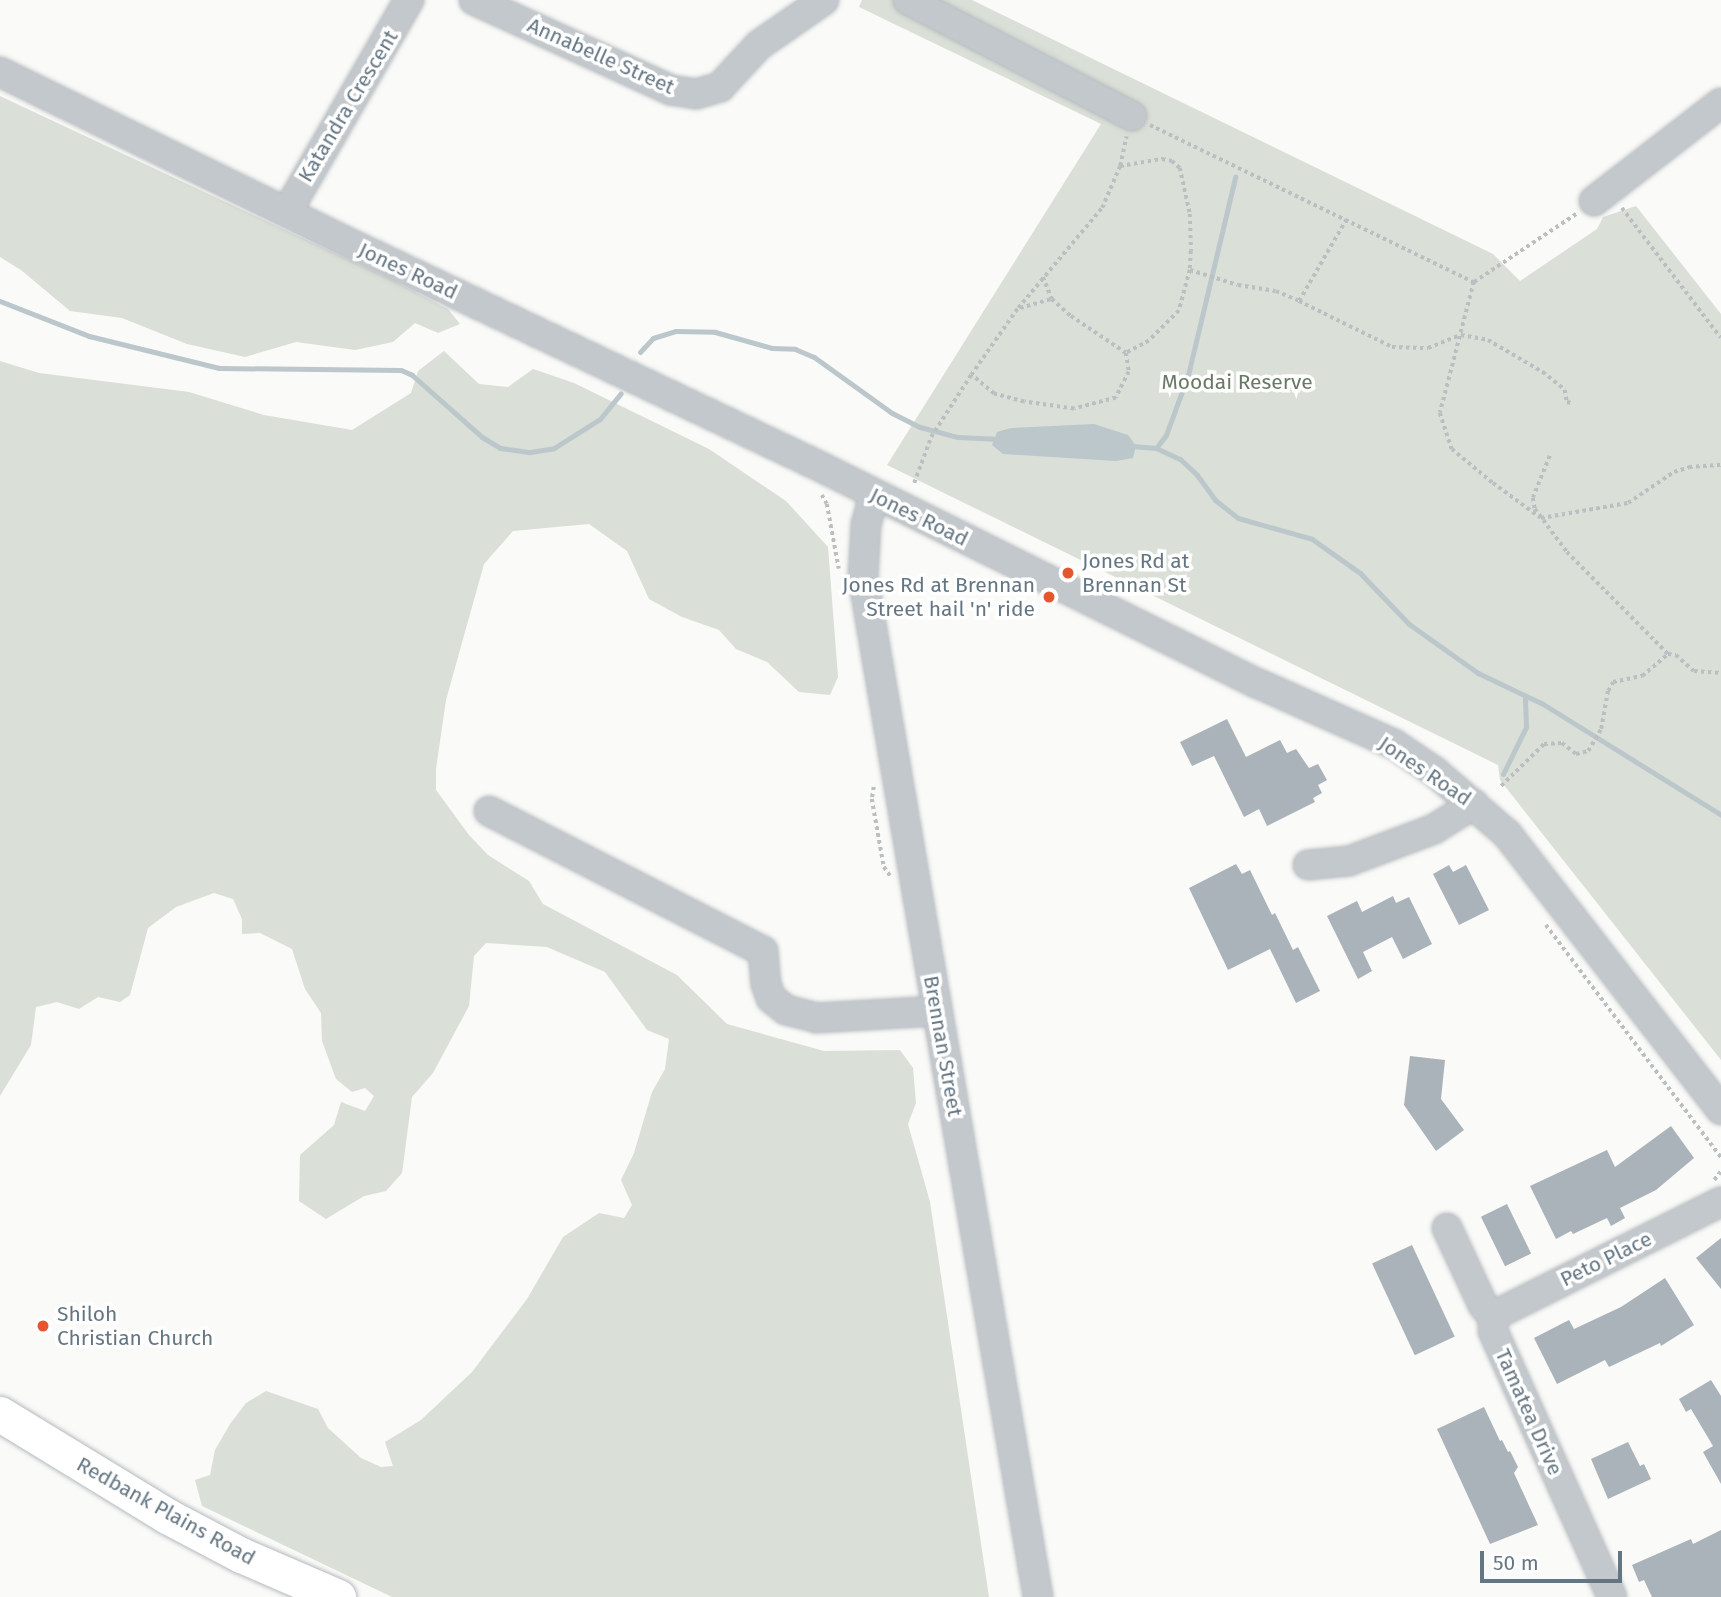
<!DOCTYPE html>
<style>
body{margin:0}
#map{position:relative;width:1721px;height:1597px;overflow:hidden;background:#fafaf8;font-family:"Fira Sans",sans-serif}
div>[style]{position:absolute}
[style*='--x']{left:calc(var(--x)*1px);top:calc(var(--y)*1px);width:calc(var(--w)*1px);rotate:calc(var(--a)*1deg)}
.green>*{inset:0;background:#dadfd7}
.water>*{inset:0;background:#bbc7cb}
.stream>*{height:5px;margin:-2.5px;padding:0 2.5px;transform-origin:2.5px;border-radius:2.5px;background:#bbc7cb}
.building>*{inset:0;background:#aab3b9;transform-origin:0 0}
.path>*{height:3.5px;margin-top:-1.75px;transform-origin:0;background:repeating-linear-gradient(90deg,#bbbfc2 0 3.5px,transparent 0 7px)}
.roads{filter:drop-shadow(0 0 2px #b5babe) drop-shadow(0 0 2px #b5babe)}
.minor>*{height:28px;margin:-14px;padding:0 14px;transform-origin:14px;border-radius:14px;background:#c3c8cc}
.major>*{height:35px;margin:-17.5px;padding:0 17.5px;transform-origin:17.5px;border-radius:17.5px;background:#fff}
.dots>*{width:19px;height:19px;translate:-50% -50%;box-sizing:border-box;border:4px solid #fff;border-radius:50%}
span{translate:-50% -50%;white-space:nowrap;text-align:center;line-height:1.15;-webkit-text-stroke:7px #fff;paint-order:stroke}
.street-label{font-size:21px;color:#657683}
.park-label{font-size:21px;color:#687a64}
.poi-label{font-size:21px;color:#657683}
.left{translate:0 -50%;text-align:left}
.right{translate:-100% -50%;text-align:right}
.scale{position:absolute;left:1480px;top:1551px;width:142px;height:32px;box-sizing:border-box;border:4px solid #657683;border-top:0;padding-left:9px;font-size:21px;line-height:24px;white-space:nowrap;color:#657683;-webkit-text-stroke:5px #fff;paint-order:stroke}
</style>
<div id="map">
<div class="green">
<i style="clip-path:polygon(862px 0,972px 0,1493px 254px,1520px 281px,1597px 229px,1603px 217px,1636px 206px,1721px 314px,1721px 1060px,1500px 780px,1498px 765px,887px 465px,1101px 124px,859px 7px)"></i>
<i style="clip-path:polygon(0 96px,394px 281px,448px 309px,460px 324px,438px 333px,415px 323px,393px 342px,355px 350px,296px 342px,245px 357px,187px 344px,122px 318px,70px 311px,21px 270px,0 257px)"></i>
<i style="clip-path:polygon(444px 351px,479px 384px,508px 387px,533px 369px,574px 383px,709px 449px,786px 501px,828px 547px,838px 677px,830px 695px,799px 692px,767px 662px,736px 649px,719px 630px,682px 617px,649px 599px,627px 551px,589px 524px,513px 531px,484px 564px,446px 700px,436px 769px,436px 790px,469px 835px,488px 855px,529px 881px,543px 904px,677px 975px,727px 1024px,824px 1051px,900px 1050px,913px 1068px,916px 1103px,908px 1124px,930px 1202px,989px 1597px,392px 1597px,202px 1506px,195px 1480px,210px 1475px,215px 1450px,230px 1424px,246px 1403px,266px 1391px,318px 1409px,328px 1428px,361px 1458px,381px 1467px,393px 1466px,385px 1442px,421px 1420px,472px 1372px,527px 1299px,563px 1237px,599px 1213px,624px 1218px,632px 1205px,621px 1180px,634px 1153px,652px 1092px,665px 1069px,669px 1039px,647px 1030px,605px 972px,547px 947px,486px 943px,474px 956px,469px 1006px,433px 1073px,412px 1097px,402px 1173px,386px 1191px,364px 1196px,326px 1219px,299px 1201px,300px 1155px,334px 1125px,341px 1102px,365px 1111px,374px 1096px,365px 1088px,352px 1092px,336px 1079px,322px 1041px,321px 1013px,305px 989px,292px 949px,260px 933px,242px 934px,242px 919px,233px 899px,214px 893px,176px 907px,148px 928px,130px 995px,120px 1002px,98px 997px,79px 1009px,57px 1002px,36px 1007px,31px 1045px,0 1096px,0 1141px,0 361px,39px 373px,189px 392px,264px 415px,352px 430px,411px 393px,418px 371px)"></i>
</div>
<div class="water">
<i style="clip-path:polygon(1094px 424px,1128px 435px,1136px 446px,1133px 458px,1116px 461px,1003px 454px,992px 445px,997px 432px,1011px 428px)"></i>
</div>
<div class="stream">
<i style="--x:0;--y:301;--w:96;--a:21.5"></i>
<i style="--x:89;--y:336;--w:134;--a:13.8"></i>
<i style="--x:219;--y:368;--w:182;--a:0.6"></i>
<i style="--x:401;--y:370;--w:12;--a:24"></i>
<i style="--x:412;--y:375;--w:94;--a:41.5"></i>
<i style="--x:482;--y:437;--w:21;--a:31"></i>
<i style="--x:500;--y:448;--w:30;--a:8"></i>
<i style="--x:530;--y:452;--w:24;--a:-9"></i>
<i style="--x:554;--y:448;--w:54;--a:-32.2"></i>
<i style="--x:600;--y:419;--w:33;--a:-51"></i>
<i style="--x:640;--y:352;--w:19;--a:-47"></i>
<i style="--x:653;--y:338;--w:24;--a:-17"></i>
<i style="--x:676;--y:331;--w:39;--a:1"></i>
<i style="--x:715;--y:332;--w:59;--a:15.7"></i>
<i style="--x:772;--y:348;--w:23;--a:2"></i>
<i style="--x:795;--y:349;--w:21;--a:23"></i>
<i style="--x:814;--y:357;--w:96;--a:35.7"></i>
<i style="--x:892;--y:413;--w:31;--a:27"></i>
<i style="--x:920;--y:427;--w:39;--a:15"></i>
<i style="--x:958;--y:437;--w:42;--a:2.7"></i>
<i style="--x:1132;--y:446;--w:24;--a:5"></i>
<i style="--x:1156;--y:448;--w:26;--a:25"></i>
<i style="--x:1180;--y:459;--w:23;--a:43"></i>
<i style="--x:1197;--y:475;--w:31;--a:54"></i>
<i style="--x:1215;--y:500;--w:29;--a:38"></i>
<i style="--x:1238;--y:518;--w:77;--a:15.8"></i>
<i style="--x:1312;--y:539;--w:59;--a:35.3"></i>
<i style="--x:1360;--y:573;--w:71;--a:46.1"></i>
<i style="--x:1409;--y:624;--w:85;--a:35.4"></i>
<i style="--x:1478;--y:673;--w:72;--a:25.5"></i>
<i style="--x:1543;--y:704;--w:210;--a:31.9"></i>
<i style="--x:1156;--y:448;--w:16;--a:-52"></i>
<i style="--x:1166;--y:435;--w:64;--a:-69.9"></i>
<i style="--x:1188;--y:375;--w:204;--a:-76.6"></i>
<i style="--x:1503;--y:774;--w:52;--a:-63.9"></i>
<i style="--x:1526;--y:727;--w:29;--a:-92"></i>
</div>
<div class="building">
<i style="clip-path:polygon(1227px 719px,1246px 757px,1280px 740px,1287px 753px,1296px 749px,1309px 768px,1318px 764px,1327px 780px,1318px 785px,1322px 793px,1313px 798px,1315px 802px,1267px 826px,1259px 809px,1244px 817px,1214px 756px,1192px 766px,1180px 742px)"></i>
<i style="clip-path:polygon(1236px 864px,1242px 874px,1250px 870px,1272px 915px,1275px 913px,1293px 950px,1298px 947px,1320px 991px,1296px 1003px,1270px 949px,1228px 970px,1189px 888px)"></i>
<i style="clip-path:polygon(1449px 865px,1453px 872px,1466px 865px,1489px 910px,1459px 925px,1433px 874px)"></i>
<i style="clip-path:polygon(1393px 896px,1396px 903px,1409px 897px,1432px 944px,1403px 959px,1392px 937px,1363px 952px,1372px 971px,1358px 979px,1327px 916px,1357px 901px,1362px 912px)"></i>
<i style="clip-path:polygon(1410px 1056px,1445px 1060px,1441px 1099px,1464px 1130px,1436px 1151px,1404px 1105px)"></i>
<i style="clip-path:polygon(1671px 1126px,1694px 1158px,1656px 1190px,1620px 1208px,1625px 1218px,1611px 1226px,1607px 1218px,1573px 1234px,1571px 1231px,1556px 1239px,1530px 1186px,1607px 1150px,1615px 1167px)"></i>
<i style="left:1507px;top:1204px;width:55px;height:29px;rotate:64deg"></i>
<i style="clip-path:polygon(1721px 1238px,1721px 1289px,1696px 1258px)"></i>
<i style="left:1412px;top:1245px;width:101px;height:44px;rotate:65deg"></i>
<i style="clip-path:polygon(1665px 1278px,1694px 1325px,1661px 1346px,1660px 1343px,1609px 1367px,1605px 1360px,1557px 1384px,1534px 1338px,1569px 1320px,1574px 1329px,1621px 1307px)"></i>
<i style="clip-path:polygon(1711px 1380px,1721px 1396px,1721px 1484px,1703px 1452px,1713px 1446px,1691px 1409px,1686px 1412px,1679px 1399px)"></i>
<i style="clip-path:polygon(1484px 1407px,1500px 1441px,1502px 1440px,1508px 1452px,1510px 1451px,1518px 1467px,1514px 1473px,1538px 1525px,1490px 1544px,1437px 1429px)"></i>
<i style="clip-path:polygon(1628px 1442px,1640px 1466px,1644px 1464px,1651px 1479px,1608px 1499px,1591px 1459px)"></i>
<i style="clip-path:polygon(1721px 1530px,1721px 1597px,1652px 1597px,1644px 1580px,1639px 1582px,1632px 1565px,1691px 1539px,1693px 1544px)"></i>
</div>
<div class="path">
<i style="--x:1150;--y:125;--w:360;--a:25.9"></i>
<i style="--x:1474;--y:282;--w:123;--a:-33.7"></i>
<i style="--x:1120;--y:166;--w:30;--a:-78"></i>
<i style="--x:1622;--y:208;--w:163;--a:52.7"></i>
<i style="--x:1190;--y:270;--w:50;--a:17.4"></i>
<i style="--x:1238;--y:285;--w:38;--a:9"></i>
<i style="--x:1276;--y:291;--w:25;--a:23"></i>
<i style="--x:1299;--y:301;--w:94;--a:-59.9"></i>
<i style="--x:1043;--y:277;--w:24;--a:68"></i>
<i style="--x:1052;--y:299;--w:25;--a:42"></i>
<i style="--x:1071;--y:316;--w:66;--a:33.9"></i>
<i style="--x:1474;--y:282;--w:135;--a:104.5"></i>
<i style="--x:1440;--y:413;--w:38;--a:72"></i>
<i style="--x:1452;--y:449;--w:53;--a:39.7"></i>
<i style="--x:1493;--y:483;--w:59;--a:36.1"></i>
<i style="--x:1541;--y:518;--w:88;--a:-9.8"></i>
<i style="--x:1628;--y:503;--w:55;--a:-34"></i>
<i style="--x:1674;--y:472;--w:16;--a:-18"></i>
<i style="--x:1689;--y:467;--w:32;--a:-4"></i>
<i style="--x:1299;--y:301;--w:104;--a:26.3"></i>
<i style="--x:1392;--y:347;--w:36;--a:2"></i>
<i style="--x:1428;--y:348;--w:35;--a:-22"></i>
<i style="--x:1461;--y:335;--w:27;--a:10"></i>
<i style="--x:1488;--y:340;--w:64;--a:30.2"></i>
<i style="--x:1543;--y:372;--w:28;--a:39"></i>
<i style="--x:1565;--y:390;--w:12;--a:81"></i>
<i style="--x:1567;--y:402;--w:5;--a:11"></i>
<i style="--x:1020;--y:308;--w:33;--a:-16"></i>
<i style="--x:1550;--y:456;--w:45;--a:112"></i>
<i style="--x:1533;--y:498;--w:11;--a:80"></i>
<i style="--x:1535;--y:509;--w:54;--a:53.3"></i>
<i style="--x:1567;--y:552;--w:144;--a:45.3"></i>
<i style="--x:914;--y:483;--w:49;--a:-69.7"></i>
<i style="--x:931;--y:437;--w:74;--a:-57.2"></i>
<i style="--x:971;--y:375;--w:82;--a:-55"></i>
<i style="--x:1018;--y:308;--w:131;--a:-50"></i>
<i style="--x:1102;--y:208;--w:46;--a:-66.8"></i>
<i style="--x:1120;--y:166;--w:43;--a:-9.5"></i>
<i style="--x:1162;--y:159;--w:10;--a:11"></i>
<i style="--x:1172;--y:161;--w:11;--a:41"></i>
<i style="--x:1180;--y:168;--w:47;--a:77.7"></i>
<i style="--x:1190;--y:214;--w:37;--a:88"></i>
<i style="--x:1191;--y:251;--w:19;--a:93"></i>
<i style="--x:1190;--y:270;--w:42;--a:105"></i>
<i style="--x:1179;--y:311;--w:42;--a:135"></i>
<i style="--x:1149;--y:341;--w:26;--a:152"></i>
<i style="--x:1126;--y:353;--w:19;--a:81"></i>
<i style="--x:1129;--y:372;--w:29;--a:117"></i>
<i style="--x:1116;--y:398;--w:43;--a:165.3"></i>
<i style="--x:1074;--y:409;--w:50;--a:-172"></i>
<i style="--x:1024;--y:402;--w:31;--a:-165"></i>
<i style="--x:994;--y:394;--w:30;--a:-140"></i>
<i style="--x:822;--y:495;--w:10;--a:61"></i>
<i style="--x:827;--y:504;--w:66;--a:79.5"></i>
<i style="--x:1501;--y:786;--w:60;--a:-44.3"></i>
<i style="--x:1544;--y:744;--w:18;--a:-3"></i>
<i style="--x:1562;--y:743;--w:18;--a:38"></i>
<i style="--x:1576;--y:754;--w:12;--a:-14"></i>
<i style="--x:1588;--y:751;--w:26;--a:-59"></i>
<i style="--x:1601;--y:729;--w:39;--a:-80"></i>
<i style="--x:1608;--y:691;--w:10;--a:-61"></i>
<i style="--x:1613;--y:682;--w:30;--a:-12"></i>
<i style="--x:1642;--y:676;--w:34;--a:-40"></i>
<i style="--x:1668;--y:654;--w:8;--a:7"></i>
<i style="--x:1676;--y:655;--w:24;--a:42"></i>
<i style="--x:1694;--y:671;--w:27;--a:4"></i>
<i style="--x:874;--y:787;--w:12;--a:99"></i>
<i style="--x:872;--y:799;--w:69;--a:80"></i>
<i style="--x:884;--y:867;--w:12;--a:55"></i>
<i style="--x:1546;--y:925;--w:291;--a:53"></i>
<i style="--x:1714;--y:1180;--w:11;--a:-52"></i>
</div>
<div class="roads">
<div class="minor">
<i style="--x:474;--y:0;--w:217;--a:24.6"></i>
<i style="--x:671;--y:90;--w:25;--a:9"></i>
<i style="--x:696;--y:94;--w:25;--a:-16"></i>
<i style="--x:720;--y:87;--w:57;--a:-47.1"></i>
<i style="--x:759;--y:45;--w:79;--a:-34.7"></i>
<i style="--x:908;--y:0;--w:252;--a:27.4"></i>
<i style="--x:0;--y:72;--w:389;--a:26.1"></i>
<i style="--x:349;--y:243;--w:518;--a:25.38"></i>
<i style="--x:817;--y:465;--w:493;--a:26.4"></i>
<i style="--x:1259;--y:684;--w:148;--a:24"></i>
<i style="--x:1394;--y:744;--w:50;--a:34.3"></i>
<i style="--x:1435;--y:772;--w:95;--a:40.7"></i>
<i style="--x:1507;--y:834;--w:349;--a:52.2"></i>
<i style="--x:1594;--y:201;--w:160;--a:-37.7"></i>
<i style="--x:287;--y:212;--w:245;--a:-60.1"></i>
<i style="--x:874;--y:495;--w:30;--a:105"></i>
<i style="--x:866;--y:524;--w:53;--a:93.2"></i>
<i style="--x:863;--y:577;--w:1035;--a:80.26"></i>
<i style="--x:489;--y:811;--w:308;--a:27.1"></i>
<i style="--x:763;--y:951;--w:33;--a:85"></i>
<i style="--x:766;--y:984;--w:15;--a:70"></i>
<i style="--x:771;--y:998;--w:19;--a:39"></i>
<i style="--x:786;--y:1010;--w:32;--a:14"></i>
<i style="--x:817;--y:1018;--w:120;--a:-3.3"></i>
<i style="--x:1308;--y:865;--w:41;--a:-5.6"></i>
<i style="--x:1349;--y:861;--w:91;--a:-20.6"></i>
<i style="--x:1434;--y:829;--w:47;--a:-32"></i>
<i style="--x:1447;--y:1228;--w:85;--a:64.9"></i>
<i style="--x:1483;--y:1305;--w:16;--a:52"></i>
<i style="--x:1493;--y:1318;--w:13;--a:90"></i>
<i style="--x:1493;--y:1331;--w:291;--a:65.9"></i>
<i style="--x:1493;--y:1318;--w:12;--a:-35"></i>
<i style="--x:1503;--y:1311;--w:244;--a:-26.6"></i>
</div>
<div class="major">
<i style="--x:0;--y:1414;--w:196;--a:31.4"></i>
<i style="--x:167;--y:1516;--w:84;--a:27.8"></i>
<i style="--x:241;--y:1555;--w:106;--a:23.4"></i>
</div>
</div>
<div class="dots">
<i style="left:1068px;top:573px;background:#e4572e"></i>
<i style="left:1049px;top:597px;background:#e4572e"></i>
<i style="left:43px;top:1326px;background:#e4572e"></i>
</div>
<div class="street-label">
<span style="left:601px;top:56px;rotate:24deg">Annabelle Street</span>
<span style="left:348px;top:106px;rotate:-59deg">Katandra Crescent</span>
<span style="left:408px;top:271px;rotate:25deg">Jones Road</span>
<span style="left:919px;top:517px;rotate:26deg">Jones Road</span>
<span style="left:1425px;top:771px;rotate:34deg">Jones Road</span>
<span style="left:943px;top:1046px;rotate:80deg">Brennan Street</span>
<span style="left:1606px;top:1259px;rotate:-26deg">Peto Place</span>
<span style="left:1529px;top:1412px;rotate:66deg">Tamatea Drive</span>
<span style="left:166px;top:1511px;rotate:29deg">Redbank Plains Road</span>
</div>
<div class="park-label">
<span style="left:1237px;top:382px">Moodai Reserve</span>
</div>
<div class="poi-label">
<span class="left" style="left:1082px;top:573px">Jones Rd at<br>Brennan St</span>
<span class="right" style="left:1035px;top:597px">Jones Rd at Brennan<br>Street hail 'n' ride</span>
<span class="left" style="left:57px;top:1326px">Shiloh<br>Christian Church</span>
</div>
<div class="scale">50 m</div>
</div>
